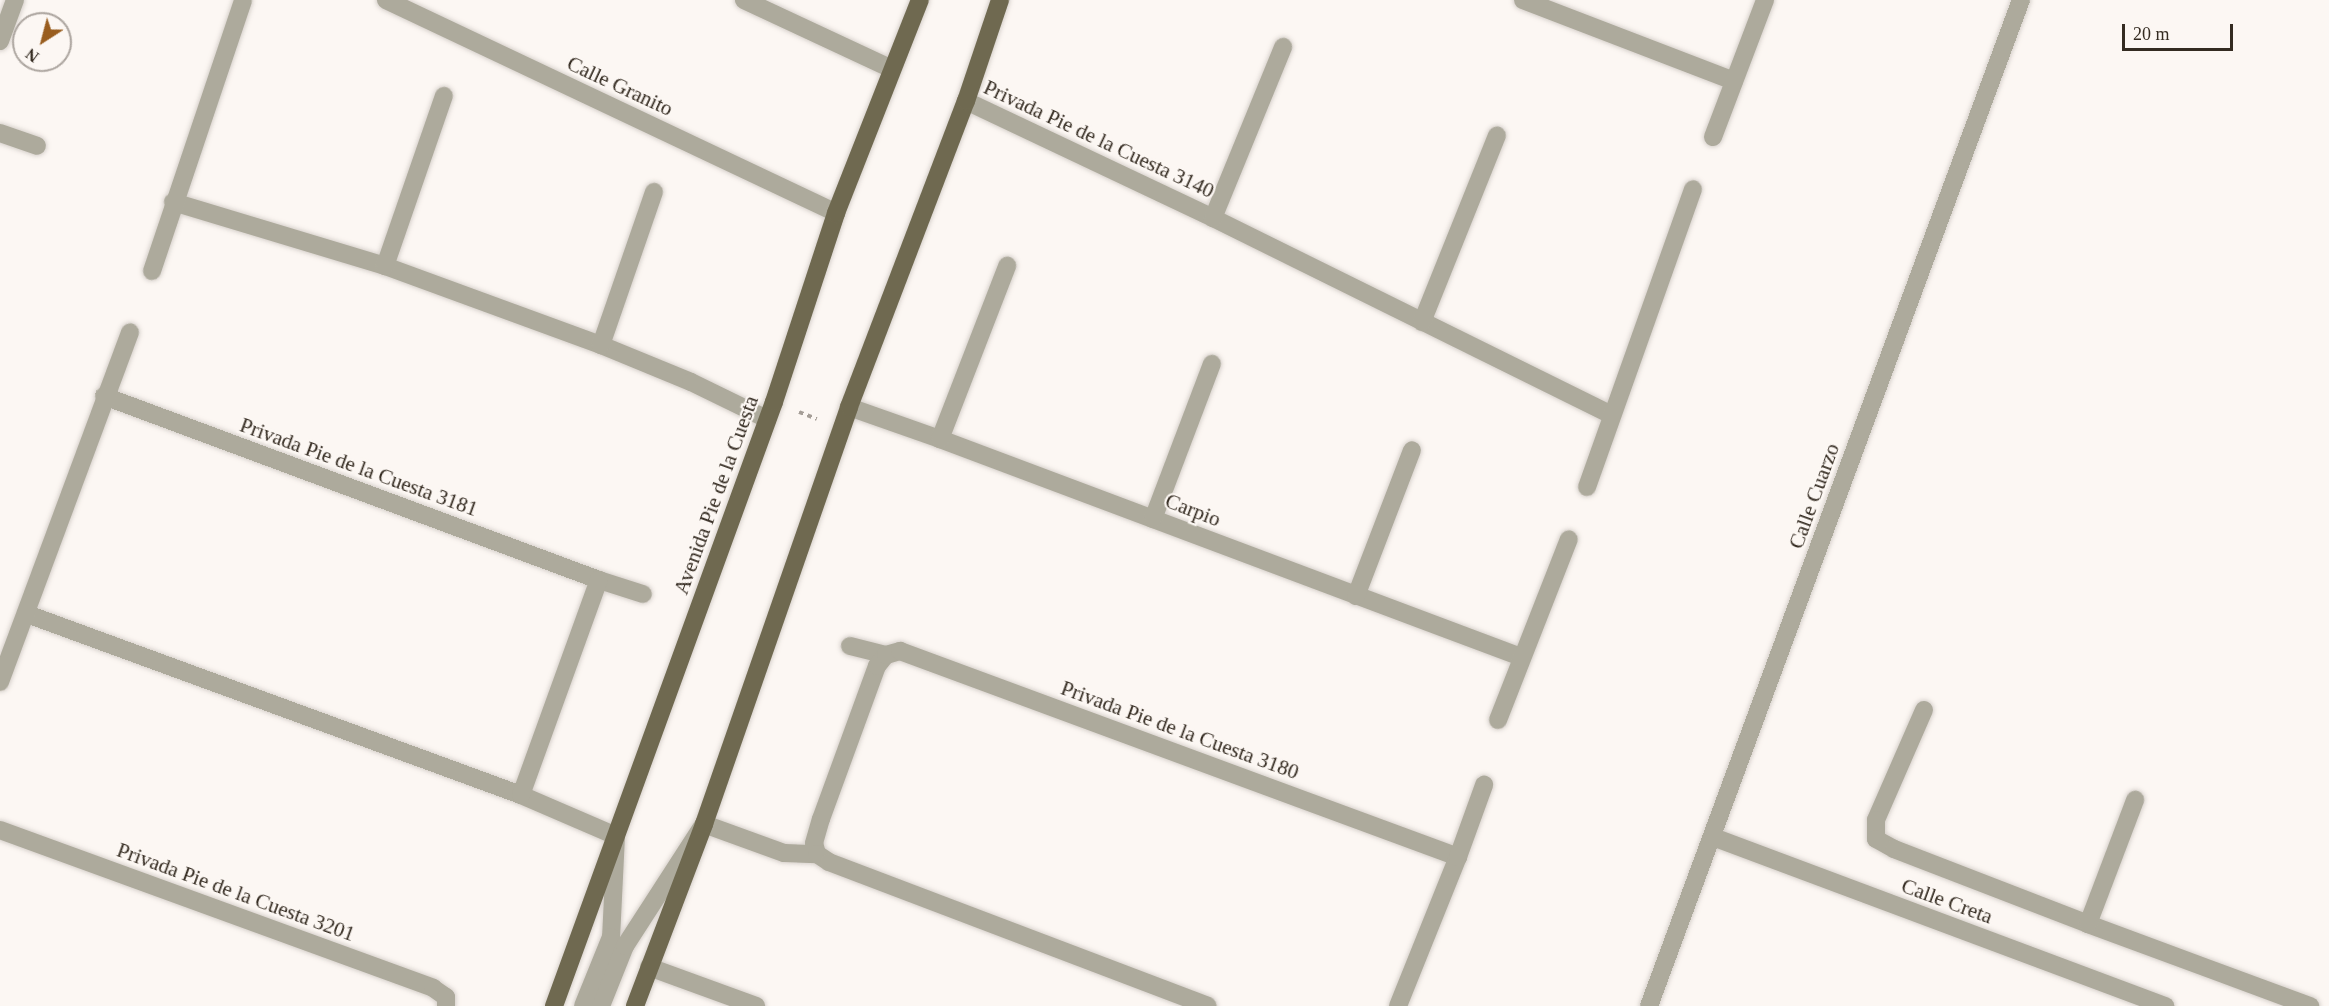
<!DOCTYPE html>
<style>
body{margin:0}
#map{position:relative;width:2329px;height:1006px;overflow:hidden;background:#fcf7f3;font-family:Georgia,serif}
div>[style]{position:absolute}
[style*='--x']{left:calc(var(--x)*1px);top:calc(var(--y)*1px);width:calc(var(--w)*1px);rotate:calc(var(--a)*1deg)}
.path>*{height:4px;margin-top:-2px;transform-origin:0;background:repeating-linear-gradient(90deg,#a59e97 0 4.5px,transparent 0 9px)}
.roads{filter:drop-shadow(0 0 2px #d8d2cd) drop-shadow(0 0 2px #d8d2cd)}
.minor>*{height:18px;margin:-9px;padding:0 9px;transform-origin:9px;border-radius:9px;background:#adaa9c}
.major>*{height:18px;margin:-9px;padding:0 9px;transform-origin:9px;border-radius:9px;background:#6f6950}
span{translate:-50% -50%;white-space:nowrap;text-align:center;line-height:1.15;-webkit-text-stroke:4.5px #fcf7f3;paint-order:stroke}
.street-label{font-size:21px;color:#342b21}
.north{position:absolute;left:12px;top:12px;width:60px;height:60px;box-sizing:border-box;background:#fcf7f3;border:2px solid #aca59f;border-radius:50%;rotate:216deg;font-size:16px;font-weight:700;line-height:24px;text-align:center;color:#342b21}
.north::after{content:'';display:block;margin:auto;width:21px;height:27px;background:#995d1e;clip-path:polygon(50% 0,100% 100%,50% 72%,0 100%)}
.scale{position:absolute;left:2122px;top:24px;width:111px;height:27px;box-sizing:border-box;border:3px solid #342b21;border-top:0;padding-left:8px;font-size:18px;line-height:21px;white-space:nowrap;color:#342b21;-webkit-text-stroke:4px #fcf7f3;paint-order:stroke}
</style>
<div id="map">
<div class="path">
<i style="--x:799;--y:412;--w:19;--a:21"></i>
</div>
<div class="roads">
<div class="minor">
<i style="--x:386;--y:0;--w:498;--a:25.3"></i>
<i style="--x:744;--y:0;--w:163;--a:25"></i>
<i style="--x:1523;--y:0;--w:226;--a:21"></i>
<i style="--x:0;--y:41;--w:44;--a:-69.9"></i>
<i style="--x:966;--y:101;--w:273;--a:25.3"></i>
<i style="--x:1213;--y:218;--w:445;--a:26.3"></i>
<i style="--x:0;--y:133;--w:39;--a:19"></i>
<i style="--x:1713;--y:137;--w:147;--a:-69.2"></i>
<i style="--x:173;--y:202;--w:221;--a:16.8"></i>
<i style="--x:385;--y:266;--w:230;--a:20.1"></i>
<i style="--x:601;--y:345;--w:97;--a:22.3"></i>
<i style="--x:691;--y:382;--w:85;--a:26"></i>
<i style="--x:1213;--y:218;--w:185;--a:-67.7"></i>
<i style="--x:385;--y:266;--w:180;--a:-70.9"></i>
<i style="--x:152;--y:271;--w:285;--a:-71.4"></i>
<i style="--x:1422;--y:322;--w:201;--a:-68.1"></i>
<i style="--x:601;--y:345;--w:162;--a:-70.9"></i>
<i style="--x:104;--y:396;--w:528;--a:20.39"></i>
<i style="--x:599;--y:580;--w:46;--a:17.7"></i>
<i style="--x:849;--y:407;--w:96;--a:19.4"></i>
<i style="--x:940;--y:439;--w:621;--a:20.57"></i>
<i style="--x:940;--y:439;--w:186;--a:-68.8"></i>
<i style="--x:1587;--y:487;--w:316;--a:-70.4"></i>
<i style="--x:1153;--y:519;--w:166;--a:-69.2"></i>
<i style="--x:1356;--y:596;--w:156;--a:-69"></i>
<i style="--x:27;--y:614;--w:526;--a:20.12"></i>
<i style="--x:521;--y:795;--w:103;--a:23.3"></i>
<i style="--x:616;--y:836;--w:101;--a:92.8"></i>
<i style="--x:611;--y:937;--w:74;--a:112.1"></i>
<i style="--x:850;--y:646;--w:37;--a:14"></i>
<i style="--x:0;--y:682;--w:373;--a:-69.6"></i>
<i style="--x:1924;--y:710;--w:120;--a:113.6"></i>
<i style="--x:1876;--y:820;--w:19;--a:90"></i>
<i style="--x:1876;--y:839;--w:21;--a:29"></i>
<i style="--x:1894;--y:849;--w:208;--a:21.1"></i>
<i style="--x:2088;--y:924;--w:237;--a:20.3"></i>
<i style="--x:1498;--y:720;--w:194;--a:-68.6"></i>
<i style="--x:521;--y:795;--w:229;--a:-70.1"></i>
<i style="--x:0;--y:830;--w:461;--a:20"></i>
<i style="--x:433;--y:988;--w:16;--a:35"></i>
<i style="--x:446;--y:997;--w:9;--a:90"></i>
<i style="--x:1713;--y:837;--w:483;--a:20.5"></i>
<i style="--x:817;--y:854;--w:11;--a:-105"></i>
<i style="--x:814;--y:843;--w:25;--a:-74"></i>
<i style="--x:821;--y:819;--w:163;--a:-69.9"></i>
<i style="--x:877;--y:666;--w:14;--a:-51"></i>
<i style="--x:886;--y:655;--w:15;--a:-16"></i>
<i style="--x:900;--y:651;--w:595;--a:20.26"></i>
<i style="--x:2088;--y:924;--w:133;--a:-69.2"></i>
<i style="--x:649;--y:967;--w:114;--a:20"></i>
<i style="--x:601;--y:1006;--w:65;--a:-68.2"></i>
<i style="--x:625;--y:946;--w:145;--a:-57.1"></i>
<i style="--x:704;--y:824;--w:85;--a:19.9"></i>
<i style="--x:784;--y:853;--w:33;--a:2"></i>
<i style="--x:817;--y:854;--w:14;--a:34"></i>
<i style="--x:829;--y:862;--w:405;--a:20.8"></i>
<i style="--x:1398;--y:1006;--w:161;--a:-68.1"></i>
<i style="--x:1458;--y:857;--w:77;--a:-70.1"></i>
<i style="--x:1649;--y:1006;--w:1073;--a:-69.71"></i>
</div>
<div class="major">
<i style="--x:554;--y:1006;--w:643;--a:-69.99"></i>
<i style="--x:774;--y:402;--w:199;--a:-71.8"></i>
<i style="--x:836;--y:213;--w:229;--a:-68.5"></i>
<i style="--x:635;--y:1006;--w:195;--a:-69.2"></i>
<i style="--x:704;--y:824;--w:441;--a:-70.8"></i>
<i style="--x:849;--y:407;--w:328;--a:-69.1"></i>
<i style="--x:966;--y:101;--w:107;--a:-71.4"></i>
</div>
</div>
<div class="street-label">
<span style="left:620px;top:86px;rotate:25deg">Calle Granito</span>
<span style="left:1099px;top:139px;rotate:25deg">Privada Pie de la Cuesta 3140</span>
<span style="left:359px;top:467px;rotate:20deg">Privada Pie de la Cuesta 3181</span>
<span style="left:716px;top:495px;rotate:-70deg">Avenida Pie de la Cuesta</span>
<span style="left:1814px;top:496px;rotate:-70deg">Calle Cuarzo</span>
<span style="left:1193px;top:510px;rotate:21deg">Carpio</span>
<span style="left:1180px;top:730px;rotate:20deg">Privada Pie de la Cuesta 3180</span>
<span style="left:236px;top:892px;rotate:20deg">Privada Pie de la Cuesta 3201</span>
<span style="left:1947px;top:901px;rotate:20deg">Calle Creta</span>
</div>
<div class="north">N</div>
<div class="scale">20 m</div>
</div>
